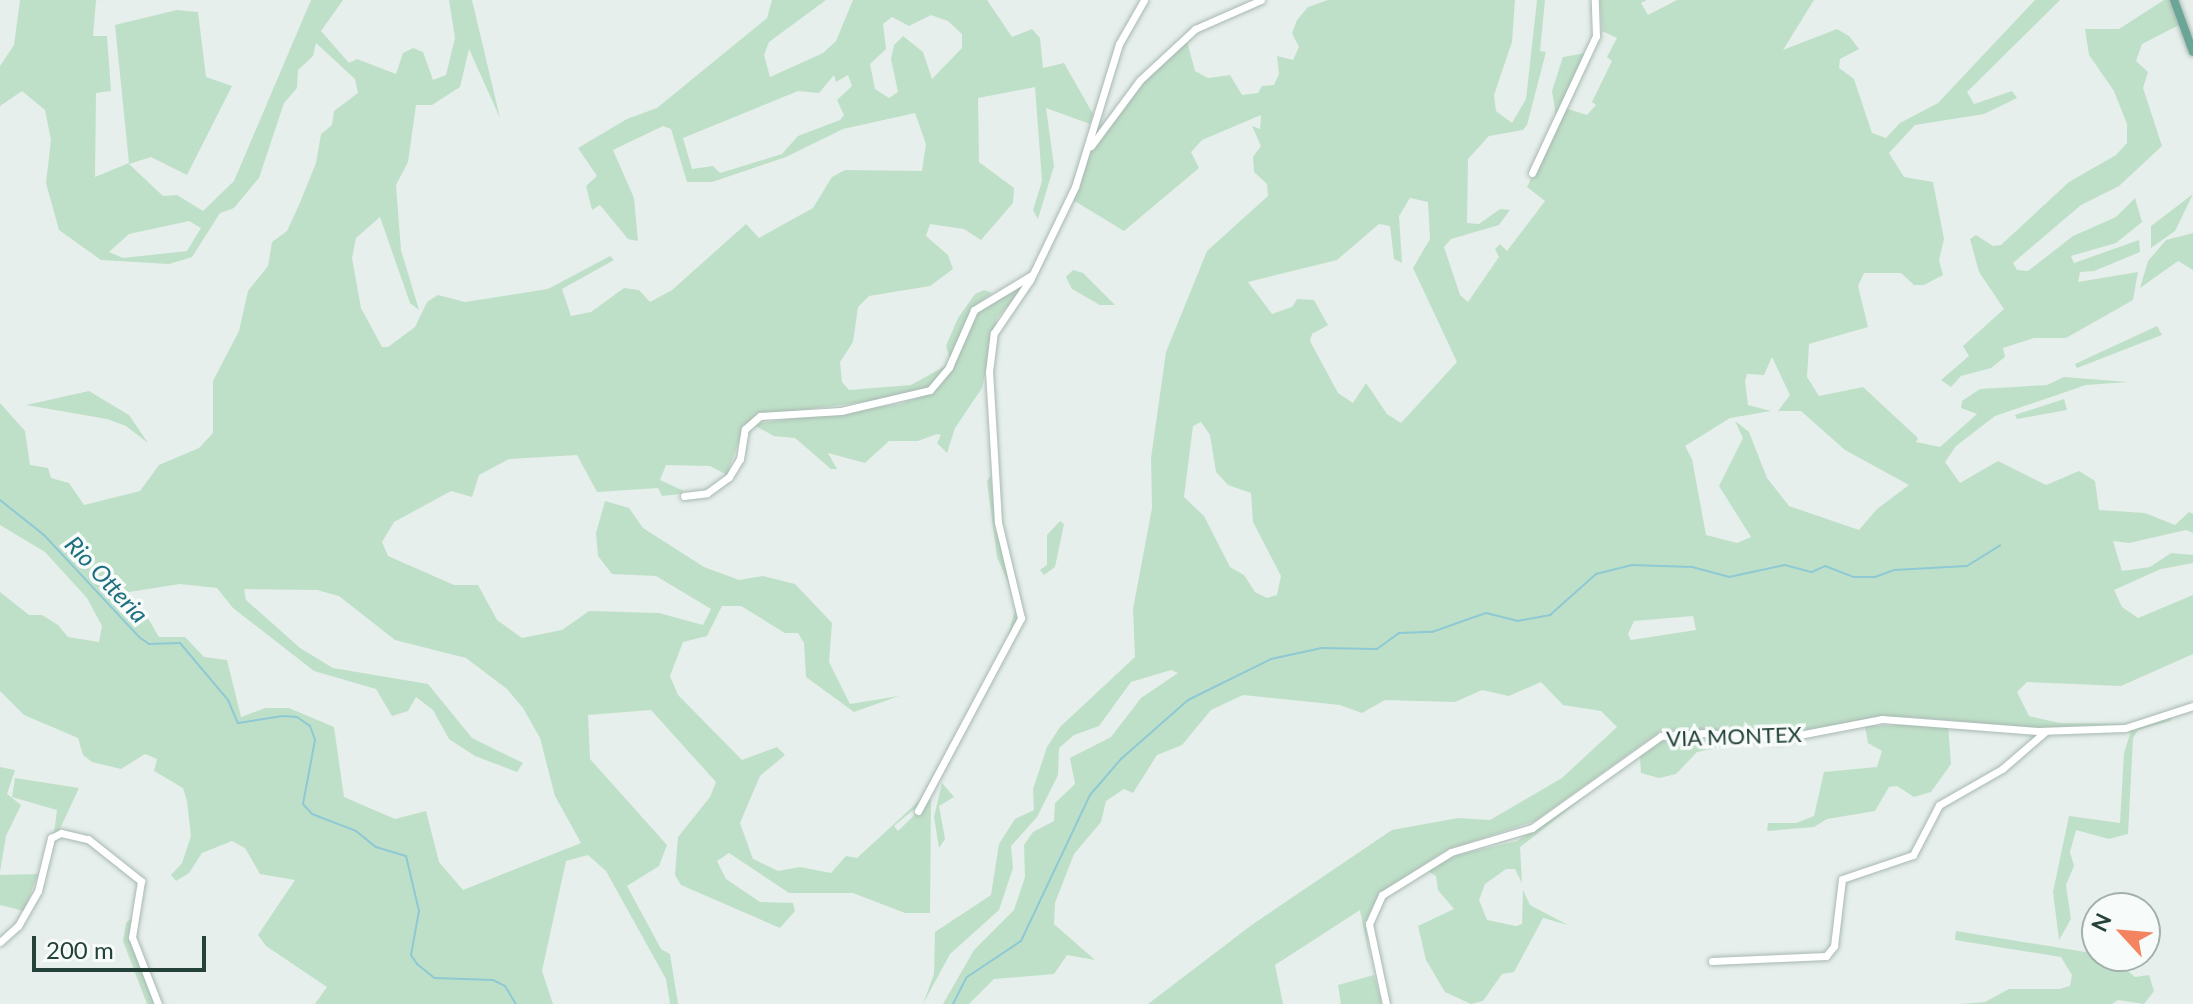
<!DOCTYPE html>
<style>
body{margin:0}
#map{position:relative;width:2193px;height:1004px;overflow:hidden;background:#e6efeb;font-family:Lato,sans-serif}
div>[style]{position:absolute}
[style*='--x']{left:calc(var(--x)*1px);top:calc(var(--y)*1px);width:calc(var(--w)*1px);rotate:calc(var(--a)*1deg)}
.green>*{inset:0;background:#bfe0c8}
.stream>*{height:2px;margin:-1px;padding:0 1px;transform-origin:1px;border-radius:1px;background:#8ec9d4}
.roads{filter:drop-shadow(0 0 2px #a8b8b2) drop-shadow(0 0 2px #a8b8b2)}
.minor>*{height:7px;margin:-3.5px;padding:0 3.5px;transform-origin:3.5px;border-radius:3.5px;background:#fff}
.major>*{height:8px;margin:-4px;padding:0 4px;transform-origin:4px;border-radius:4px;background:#6aa596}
span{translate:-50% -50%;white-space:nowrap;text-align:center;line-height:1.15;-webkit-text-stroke:7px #f7fbf9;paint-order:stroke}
.street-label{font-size:22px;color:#24423a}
.water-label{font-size:24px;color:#1c6f80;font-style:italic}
.north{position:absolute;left:2081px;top:892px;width:80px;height:80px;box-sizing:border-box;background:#f7fbf9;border:2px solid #a3b1ad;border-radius:50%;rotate:296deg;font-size:22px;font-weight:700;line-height:32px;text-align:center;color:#24423a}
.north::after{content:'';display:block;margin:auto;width:28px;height:36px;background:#f4845f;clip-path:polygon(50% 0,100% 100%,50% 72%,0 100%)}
.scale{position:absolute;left:32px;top:936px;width:174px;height:36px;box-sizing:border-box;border:4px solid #24423a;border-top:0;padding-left:10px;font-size:24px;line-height:28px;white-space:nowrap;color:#24423a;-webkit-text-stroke:6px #f7fbf9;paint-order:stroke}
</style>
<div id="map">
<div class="green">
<i style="clip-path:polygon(evenodd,20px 0,96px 0,93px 36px,107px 36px,111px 91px,96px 93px,95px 177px,129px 163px,115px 25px,177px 10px,198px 12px,206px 77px,232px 86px,187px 175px,151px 157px,129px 164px,163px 196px,177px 195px,203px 211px,234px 181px,311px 0,343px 0,321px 31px,349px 63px,357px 59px,396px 74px,403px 53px,413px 48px,423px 52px,433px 80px,446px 75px,455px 38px,449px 0,472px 0,500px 118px,469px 49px,460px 87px,432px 105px,416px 105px,408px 162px,396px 185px,401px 250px,419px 310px,410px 303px,380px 217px,356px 238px,352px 258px,361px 308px,382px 347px,388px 347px,415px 327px,427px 302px,438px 295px,465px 302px,548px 289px,610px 256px,614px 260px,562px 289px,571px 316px,591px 312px,624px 288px,639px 290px,650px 302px,672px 290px,746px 224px,759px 238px,813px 208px,832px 177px,845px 170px,922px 171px,926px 144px,915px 113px,843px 129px,786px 157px,712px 182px,687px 182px,671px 129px,663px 126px,613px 150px,634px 198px,638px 241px,628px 239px,600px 205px,592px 210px,586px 186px,597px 176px,578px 148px,627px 119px,657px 108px,767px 18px,772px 0,826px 0,769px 42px,764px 55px,770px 77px,823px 53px,836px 41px,853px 0,987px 0,1012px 37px,1032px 29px,1040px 38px,1043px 68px,1064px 63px,1093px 114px,1090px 124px,1046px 108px,1054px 166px,1038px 219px,1033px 210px,1042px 181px,1035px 87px,978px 98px,979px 162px,1014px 188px,1013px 203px,981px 240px,964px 229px,930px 224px,926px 236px,948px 255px,953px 269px,930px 286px,869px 296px,858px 307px,853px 342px,840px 362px,842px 382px,849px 390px,911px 385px,947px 365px,934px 385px,903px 397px,754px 416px,742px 432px,727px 475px,710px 466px,666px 465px,660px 480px,684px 491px,681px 494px,662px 496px,658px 488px,597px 492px,577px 455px,509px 459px,479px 475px,472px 497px,451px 491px,394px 522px,382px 542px,388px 556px,454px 585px,478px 585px,497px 620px,522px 638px,562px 630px,589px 611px,659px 613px,703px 625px,711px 609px,656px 576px,612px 574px,598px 556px,596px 533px,605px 501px,629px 508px,643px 528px,704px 567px,739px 580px,763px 576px,795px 584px,832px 623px,829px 662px,850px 704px,899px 696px,854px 712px,806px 677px,804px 643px,798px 633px,785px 633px,741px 606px,722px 606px,707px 636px,683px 642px,670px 676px,678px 695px,742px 760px,777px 747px,785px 755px,760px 776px,740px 823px,753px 859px,778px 871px,800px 867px,831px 873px,846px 856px,857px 858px,919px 801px,953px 738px,920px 804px,894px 826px,898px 831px,931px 799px,930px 913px,905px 913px,853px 893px,789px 893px,729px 853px,717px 861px,726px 879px,760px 902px,793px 903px,795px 911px,780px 928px,681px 885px,675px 875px,678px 837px,710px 797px,716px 782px,651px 710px,588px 715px,590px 759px,667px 845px,659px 866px,627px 886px,661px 949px,670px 954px,678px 1004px,670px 1004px,666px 979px,606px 871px,588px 855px,566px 861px,542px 971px,553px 1004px,315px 1004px,327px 987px,266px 946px,258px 935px,295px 880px,260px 874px,245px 848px,232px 841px,202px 853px,189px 873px,176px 881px,171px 875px,182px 863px,191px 836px,187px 801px,183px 788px,154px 771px,157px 759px,145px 754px,121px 769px,92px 762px,83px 755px,78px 738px,24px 715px,0 691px,0 592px,29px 615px,42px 615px,58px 625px,68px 637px,99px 642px,102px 626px,87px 598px,45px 552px,0 525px,0 403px,25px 431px,30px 465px,48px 468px,51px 478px,69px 483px,84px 505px,140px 491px,159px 465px,199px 448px,213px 433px,213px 381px,239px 331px,248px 291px,268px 266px,272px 242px,287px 231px,299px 205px,316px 163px,321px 134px,332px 125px,334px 111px,358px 93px,355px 79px,316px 43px,313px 56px,298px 70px,297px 88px,284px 103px,259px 178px,234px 208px,220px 213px,192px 257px,169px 264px,101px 260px,59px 230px,46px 183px,51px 140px,45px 110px,22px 91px,0 106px,0 66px,14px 45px,20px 0,931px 15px,948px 21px,962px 34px,962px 48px,932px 79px,923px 52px,903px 36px,894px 45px,891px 59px,898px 92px,889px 98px,875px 89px,870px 64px,886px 49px,883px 24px,892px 17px,909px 26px,931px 15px,20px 0,834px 75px,836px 82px,848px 75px,852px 86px,837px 100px,844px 115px,840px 120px,798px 136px,782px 154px,720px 173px,713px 166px,692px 169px,683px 138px,798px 91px,819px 93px,834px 75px,20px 0,189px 221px,201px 228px,187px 251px,123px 258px,109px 252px,129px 234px,189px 221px,20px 0,180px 584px,217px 588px,233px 608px,314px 671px,376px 689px,392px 716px,408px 711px,416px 697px,433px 710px,449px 739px,475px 756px,517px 772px,523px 763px,472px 738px,428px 684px,333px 668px,300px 648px,246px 600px,244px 589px,317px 590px,339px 596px,395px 640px,466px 658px,507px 689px,523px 708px,540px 738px,555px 796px,581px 843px,463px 890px,439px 862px,426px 811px,395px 819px,344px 797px,334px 727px,289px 708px,265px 708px,241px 717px,227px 660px,204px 657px,185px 637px,159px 637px,142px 608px,115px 601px,116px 594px,180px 584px)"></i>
<i style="clip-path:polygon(evenodd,1328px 0,1515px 0,1512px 42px,1494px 95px,1496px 111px,1512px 123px,1526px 99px,1537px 0,1545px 0,1540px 51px,1546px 52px,1527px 125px,1523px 130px,1489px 136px,1468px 159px,1467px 223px,1479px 224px,1500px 209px,1510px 210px,1499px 225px,1451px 239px,1444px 247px,1460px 295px,1468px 302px,1499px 257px,1495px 249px,1500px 244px,1507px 251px,1545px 201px,1527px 187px,1565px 108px,1587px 115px,1596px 105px,1592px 102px,1612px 61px,1607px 57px,1617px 38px,1602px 31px,1600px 0,1647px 0,1641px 3px,1648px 15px,1677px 0,1814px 0,1783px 50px,1837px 29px,1849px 36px,1859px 49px,1840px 59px,1839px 68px,1854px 79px,1872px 133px,1886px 138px,1900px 123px,1938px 103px,2035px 0,2060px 0,1967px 92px,1974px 104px,2012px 91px,2017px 98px,1984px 114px,1915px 125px,1889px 153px,1904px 177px,1933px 182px,1944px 239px,1939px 260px,1943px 275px,1924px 285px,1914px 285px,1901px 273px,1864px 273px,1858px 286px,1868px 327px,1809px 344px,1807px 377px,1819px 396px,1863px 387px,1918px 438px,1916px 442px,1940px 447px,1977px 414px,1961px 408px,1962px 401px,1980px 389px,2047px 385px,2064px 377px,2128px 382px,2086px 385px,1995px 416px,1956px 446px,1945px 462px,1960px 483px,1998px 461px,2046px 485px,2079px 471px,2095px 481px,2099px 510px,2145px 513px,2175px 525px,2189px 512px,2193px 514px,2193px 533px,2186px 530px,2129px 543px,2113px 541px,2122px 571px,2150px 567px,2171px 553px,2193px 555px,2193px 563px,2161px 569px,2114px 590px,2122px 607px,2138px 618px,2193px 595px,2193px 654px,2121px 686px,2027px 682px,2017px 692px,2029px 716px,2059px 723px,2127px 724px,2039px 728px,1908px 717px,1787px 734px,1662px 730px,1535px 821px,1446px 850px,1380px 893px,1365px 922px,1370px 960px,1360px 910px,1275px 965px,1283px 1004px,1148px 1004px,1253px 924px,1392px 830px,1458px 818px,1490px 820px,1562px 778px,1617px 727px,1601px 711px,1563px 705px,1541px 682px,1509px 696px,1482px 690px,1455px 702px,1385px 700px,1362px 713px,1340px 705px,1243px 695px,1211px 710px,1182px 745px,1157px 755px,1133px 793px,1124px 789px,1106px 801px,1101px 822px,1074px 854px,1055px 903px,1054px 924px,1095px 960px,1067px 955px,1054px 974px,994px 979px,969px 1004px,943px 1004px,974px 950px,1014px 910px,1025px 877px,1024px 845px,1033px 832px,1054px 821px,1055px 803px,1075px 784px,1070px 758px,1111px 737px,1141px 698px,1178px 673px,1171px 670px,1131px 682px,1099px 726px,1074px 735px,1059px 748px,1058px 775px,1037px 817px,1011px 846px,1013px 868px,999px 910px,950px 954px,923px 1004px,934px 974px,935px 932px,991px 895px,999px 844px,1015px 819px,1034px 810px,1033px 789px,1047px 747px,1060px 727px,1135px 657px,1133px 609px,1152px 508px,1151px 458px,1166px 352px,1207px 251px,1268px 196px,1267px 184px,1254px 172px,1253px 157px,1261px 146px,1252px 126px,1260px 129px,1261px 115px,1202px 140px,1191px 152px,1199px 168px,1124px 231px,1073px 200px,1089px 155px,1145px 81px,1187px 41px,1195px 71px,1208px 78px,1230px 75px,1242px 95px,1258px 93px,1262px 86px,1274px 85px,1279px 74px,1277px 56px,1293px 60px,1299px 47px,1292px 33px,1297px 20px,1308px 7px,1328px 0,1410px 198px,1428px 202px,1430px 239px,1413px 268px,1457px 362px,1401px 423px,1387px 414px,1366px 383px,1353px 403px,1338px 393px,1310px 341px,1312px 334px,1328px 325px,1314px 300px,1297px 299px,1292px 307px,1272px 314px,1248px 282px,1337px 260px,1379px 224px,1390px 226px,1394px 259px,1402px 263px,1399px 216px,1410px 198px,1328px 0,1772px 357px,1790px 395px,1778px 411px,1801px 411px,1845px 450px,1909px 485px,1877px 509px,1859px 530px,1789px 506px,1767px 478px,1749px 432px,1735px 421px,1743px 438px,1719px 486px,1751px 537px,1737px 543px,1706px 535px,1692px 459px,1685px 446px,1730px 418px,1771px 411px,1748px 405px,1745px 381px,1747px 374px,1764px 375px,1772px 357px,1328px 0,1201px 422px,1210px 435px,1216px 472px,1228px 485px,1251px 493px,1253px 522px,1281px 576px,1277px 595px,1267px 598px,1255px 592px,1244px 575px,1230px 567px,1204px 516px,1184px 497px,1193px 426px,1201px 422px,1328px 0,1693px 616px,1696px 630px,1631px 640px,1628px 634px,1634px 621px,1693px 616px)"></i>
<i style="clip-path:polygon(2164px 0,2170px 0,2179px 25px,2142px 44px,2136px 61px,2148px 72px,2143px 88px,2162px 146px,2119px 186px,2081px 205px,2013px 263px,2017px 270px,2028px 271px,2073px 236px,2116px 217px,2135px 198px,2142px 222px,2116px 243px,2071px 256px,2074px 263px,2139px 240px,2140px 252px,2094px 271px,2080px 272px,2078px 282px,2138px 272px,2133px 300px,2066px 338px,2034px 338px,2003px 348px,2005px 357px,1991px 368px,1961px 376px,1951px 387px,1941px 380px,1969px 356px,1963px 346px,2004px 309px,1979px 272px,1970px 239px,1976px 235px,1993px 246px,2001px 245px,2069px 182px,2116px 155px,2127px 143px,2127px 124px,2114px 91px,2089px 55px,2085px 29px,2119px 29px)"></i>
<i style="clip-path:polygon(1586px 53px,1556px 116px,1552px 91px,1563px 57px)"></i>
<i style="clip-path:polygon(2193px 194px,2175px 231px,2151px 248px,2151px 226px)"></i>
<i style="clip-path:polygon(2193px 233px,2193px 270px,2178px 261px,2140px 288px,2148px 261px,2166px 240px)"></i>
<i style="clip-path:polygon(1073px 270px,1083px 273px,1115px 305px,1100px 305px,1072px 289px,1066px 277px)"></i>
<i style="clip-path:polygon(1023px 288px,997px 318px,982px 388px,955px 428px,947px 453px,937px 443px,941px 435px,937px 434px,918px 441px,889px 441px,865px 463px,828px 453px,837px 469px,831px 469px,795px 438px,774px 436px,752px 424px,900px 404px,934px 392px,980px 307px)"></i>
<i style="clip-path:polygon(984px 290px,992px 293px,972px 308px,950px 359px,946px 346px,958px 318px,975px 294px)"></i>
<i style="clip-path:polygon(2157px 326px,2162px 335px,2077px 368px,2075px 364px)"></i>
<i style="clip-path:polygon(89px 391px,129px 415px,148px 443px,126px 426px,107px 419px,26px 405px)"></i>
<i style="clip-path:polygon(2064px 399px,2067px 410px,2017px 419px,2015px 415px)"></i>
<i style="clip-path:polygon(991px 475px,995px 529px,1019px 605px,1017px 625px,1005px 646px,1017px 603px,997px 557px,987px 481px)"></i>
<i style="clip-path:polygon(1060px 521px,1064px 524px,1055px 567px,1044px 575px,1040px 570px,1047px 565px,1047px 535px)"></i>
<i style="clip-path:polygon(2172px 716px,2170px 721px,2138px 730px,2133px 738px,2128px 834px,2109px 839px,2076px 830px,2070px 852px,2074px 866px,2066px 885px,2071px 919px,2059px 940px,2053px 892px,2069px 816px,2120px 823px,2124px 753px,2131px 731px)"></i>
<i style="clip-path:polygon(1948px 724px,1951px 764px,1931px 792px,1914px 797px,1897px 786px,1889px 787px,1875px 811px,1827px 819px,1814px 827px,1767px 831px,1768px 823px,1796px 823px,1814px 816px,1824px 772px,1877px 767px,1882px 751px,1868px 743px,1865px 726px)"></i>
<i style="clip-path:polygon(1694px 737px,1756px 740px,1697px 752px,1676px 774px,1659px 778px,1641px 773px,1640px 757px,1660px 742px)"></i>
<i style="clip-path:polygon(0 767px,15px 770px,7px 794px,21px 805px,6px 836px,0 872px)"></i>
<i style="clip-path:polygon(15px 778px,79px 788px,59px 831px,54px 833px,57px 810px,12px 797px)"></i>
<i style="clip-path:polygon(942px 783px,954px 797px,939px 806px,945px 839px,939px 848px,934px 817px)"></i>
<i style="clip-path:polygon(1584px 797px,1520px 847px,1522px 883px,1515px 869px,1506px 869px,1485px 884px,1479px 900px,1487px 920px,1516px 926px,1522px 924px,1523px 890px,1530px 905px,1568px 925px,1543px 918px,1514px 972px,1502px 974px,1483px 1001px,1471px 1004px,1445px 992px,1426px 960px,1418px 926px,1454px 909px,1438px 890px,1436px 876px,1426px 870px,1458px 855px,1517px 841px)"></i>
<i style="clip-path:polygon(38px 874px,24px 911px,0 905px,0 875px)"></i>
<i style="clip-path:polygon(134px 916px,130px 931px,157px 1004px,147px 1004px,123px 941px,126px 923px)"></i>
<i style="clip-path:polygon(1956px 931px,2110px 956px,2135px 977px,2149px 975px,2154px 991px,2144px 1004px,2118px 1000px,2112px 1004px,1960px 1004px,1985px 1002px,2009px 989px,2059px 989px,2070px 986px,2072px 975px,2061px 957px,1955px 940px)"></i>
<i style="clip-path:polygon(1374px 975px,1382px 1004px,1341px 1004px,1338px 985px)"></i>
</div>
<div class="stream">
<i style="--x:0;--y:500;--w:56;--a:38.5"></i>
<i style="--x:44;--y:535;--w:139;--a:47"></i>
<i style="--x:139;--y:637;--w:12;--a:35"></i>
<i style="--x:149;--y:644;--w:31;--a:-2"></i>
<i style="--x:180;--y:643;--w:75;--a:49.9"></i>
<i style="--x:228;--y:700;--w:25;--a:67"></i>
<i style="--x:238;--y:723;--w:45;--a:-9"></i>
<i style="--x:282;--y:716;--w:15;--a:4"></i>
<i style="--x:297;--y:717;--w:16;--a:35"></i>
<i style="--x:310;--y:726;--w:15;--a:70"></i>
<i style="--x:315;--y:740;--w:65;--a:100.6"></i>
<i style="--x:303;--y:804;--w:13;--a:48"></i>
<i style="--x:312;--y:814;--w:47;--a:21.1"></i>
<i style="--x:356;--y:831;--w:26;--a:39"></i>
<i style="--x:376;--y:847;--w:31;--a:17"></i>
<i style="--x:406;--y:856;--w:57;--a:76.7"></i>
<i style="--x:419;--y:911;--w:45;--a:100.3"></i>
<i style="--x:411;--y:955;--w:11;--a:56"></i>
<i style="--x:417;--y:964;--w:22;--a:39"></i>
<i style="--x:434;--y:978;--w:59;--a:1.9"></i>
<i style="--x:493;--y:980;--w:13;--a:27"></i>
<i style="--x:505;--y:986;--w:21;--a:59"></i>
<i style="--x:953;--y:1004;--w:30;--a:-63"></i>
<i style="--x:967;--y:977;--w:65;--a:-33.7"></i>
<i style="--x:1021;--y:941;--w:161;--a:-64.7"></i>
<i style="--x:1090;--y:795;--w:48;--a:-49.3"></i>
<i style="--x:1121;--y:759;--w:89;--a:-41.4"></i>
<i style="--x:1188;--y:700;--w:93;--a:-26.3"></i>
<i style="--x:1271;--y:659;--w:52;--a:-12.2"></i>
<i style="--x:1322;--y:648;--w:55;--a:1"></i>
<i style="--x:1377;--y:649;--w:27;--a:-36"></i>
<i style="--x:1399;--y:633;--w:33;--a:-2"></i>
<i style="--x:1432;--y:632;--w:57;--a:-19.4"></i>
<i style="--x:1486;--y:613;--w:32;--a:14"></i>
<i style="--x:1517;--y:621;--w:34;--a:-10"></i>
<i style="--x:1550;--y:615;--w:62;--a:-41.7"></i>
<i style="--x:1596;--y:574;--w:36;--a:-14"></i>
<i style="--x:1631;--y:565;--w:61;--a:1.9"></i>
<i style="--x:1692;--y:567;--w:38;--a:15"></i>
<i style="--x:1729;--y:577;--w:57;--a:-12.1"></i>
<i style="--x:1785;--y:565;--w:28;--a:15"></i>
<i style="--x:1812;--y:572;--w:14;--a:-25"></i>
<i style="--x:1825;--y:566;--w:31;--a:21"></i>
<i style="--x:1854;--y:577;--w:21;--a:0"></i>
<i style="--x:1875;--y:577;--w:20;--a:-20"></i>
<i style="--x:1894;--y:570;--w:73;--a:-3.1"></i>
<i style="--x:1967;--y:566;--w:39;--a:-32"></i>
</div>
<div class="roads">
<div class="minor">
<i style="--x:1091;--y:146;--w:82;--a:-53.4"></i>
<i style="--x:1140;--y:80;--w:75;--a:-42.8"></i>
<i style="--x:1195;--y:29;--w:72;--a:-23.7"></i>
<i style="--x:1532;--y:173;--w:151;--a:-65"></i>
<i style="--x:1596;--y:36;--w:36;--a:-92"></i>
<i style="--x:684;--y:496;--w:23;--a:-7"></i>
<i style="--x:707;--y:493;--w:27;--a:-36"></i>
<i style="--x:729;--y:477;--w:21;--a:-59"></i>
<i style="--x:740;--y:459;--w:30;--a:-81"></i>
<i style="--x:745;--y:429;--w:20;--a:-41"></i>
<i style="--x:760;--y:416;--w:81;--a:-3.5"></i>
<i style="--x:841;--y:411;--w:91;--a:-13.3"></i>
<i style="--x:930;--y:390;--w:30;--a:-50"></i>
<i style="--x:949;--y:367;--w:62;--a:-66.3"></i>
<i style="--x:974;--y:310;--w:66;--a:-31.3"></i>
<i style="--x:918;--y:811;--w:219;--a:-61.9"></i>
<i style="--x:1021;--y:618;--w:99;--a:-103.5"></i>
<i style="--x:998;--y:522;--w:150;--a:-93.4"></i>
<i style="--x:989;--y:372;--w:39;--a:-83"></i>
<i style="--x:994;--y:333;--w:64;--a:-55.8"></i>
<i style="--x:1030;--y:280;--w:103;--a:-64.2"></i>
<i style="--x:1075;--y:187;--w:150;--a:-72.9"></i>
<i style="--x:1119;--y:44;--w:51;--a:-60.4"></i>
<i style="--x:0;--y:942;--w:24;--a:-42"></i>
<i style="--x:18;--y:926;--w:40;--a:-60.3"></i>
<i style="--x:38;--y:891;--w:55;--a:-76.2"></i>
<i style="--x:51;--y:838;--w:11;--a:-27"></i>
<i style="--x:61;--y:833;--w:28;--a:13"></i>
<i style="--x:88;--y:839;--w:68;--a:38.4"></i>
<i style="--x:141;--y:881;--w:57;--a:99.1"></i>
<i style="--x:132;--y:937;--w:72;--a:68.8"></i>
<i style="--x:1712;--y:961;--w:114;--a:-2.5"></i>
<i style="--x:1826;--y:956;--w:13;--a:-51"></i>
<i style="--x:1834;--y:946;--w:67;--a:-83.2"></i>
<i style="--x:1842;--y:879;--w:75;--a:-18.7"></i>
<i style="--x:1913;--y:855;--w:56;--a:-62.5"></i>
<i style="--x:1939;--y:805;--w:73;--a:-29.7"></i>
<i style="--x:2002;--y:769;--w:58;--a:-40.8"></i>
<i style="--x:1386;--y:1004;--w:82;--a:-102"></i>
<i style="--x:1369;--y:924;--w:32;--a:-66"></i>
<i style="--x:1382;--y:895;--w:81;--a:-31.9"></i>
<i style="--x:1451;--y:852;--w:84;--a:-16.5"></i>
<i style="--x:1532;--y:828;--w:158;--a:-35.5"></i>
<i style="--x:1661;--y:736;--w:44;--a:-3.9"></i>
<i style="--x:1705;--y:733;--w:73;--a:4.7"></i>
<i style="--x:1778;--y:739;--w:106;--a:-10.9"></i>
<i style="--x:1882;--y:719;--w:156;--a:4.4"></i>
<i style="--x:2038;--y:731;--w:87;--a:-2"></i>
<i style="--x:2125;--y:728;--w:71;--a:-17.9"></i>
</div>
<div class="major">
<i style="--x:2174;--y:0;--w:55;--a:69.9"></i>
</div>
</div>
<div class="street-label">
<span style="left:1734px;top:736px;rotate:-2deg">VIA MONTEX</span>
</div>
<div class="water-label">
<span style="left:107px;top:579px;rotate:47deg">Rio Otteria</span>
</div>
<div class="north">N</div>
<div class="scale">200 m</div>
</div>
